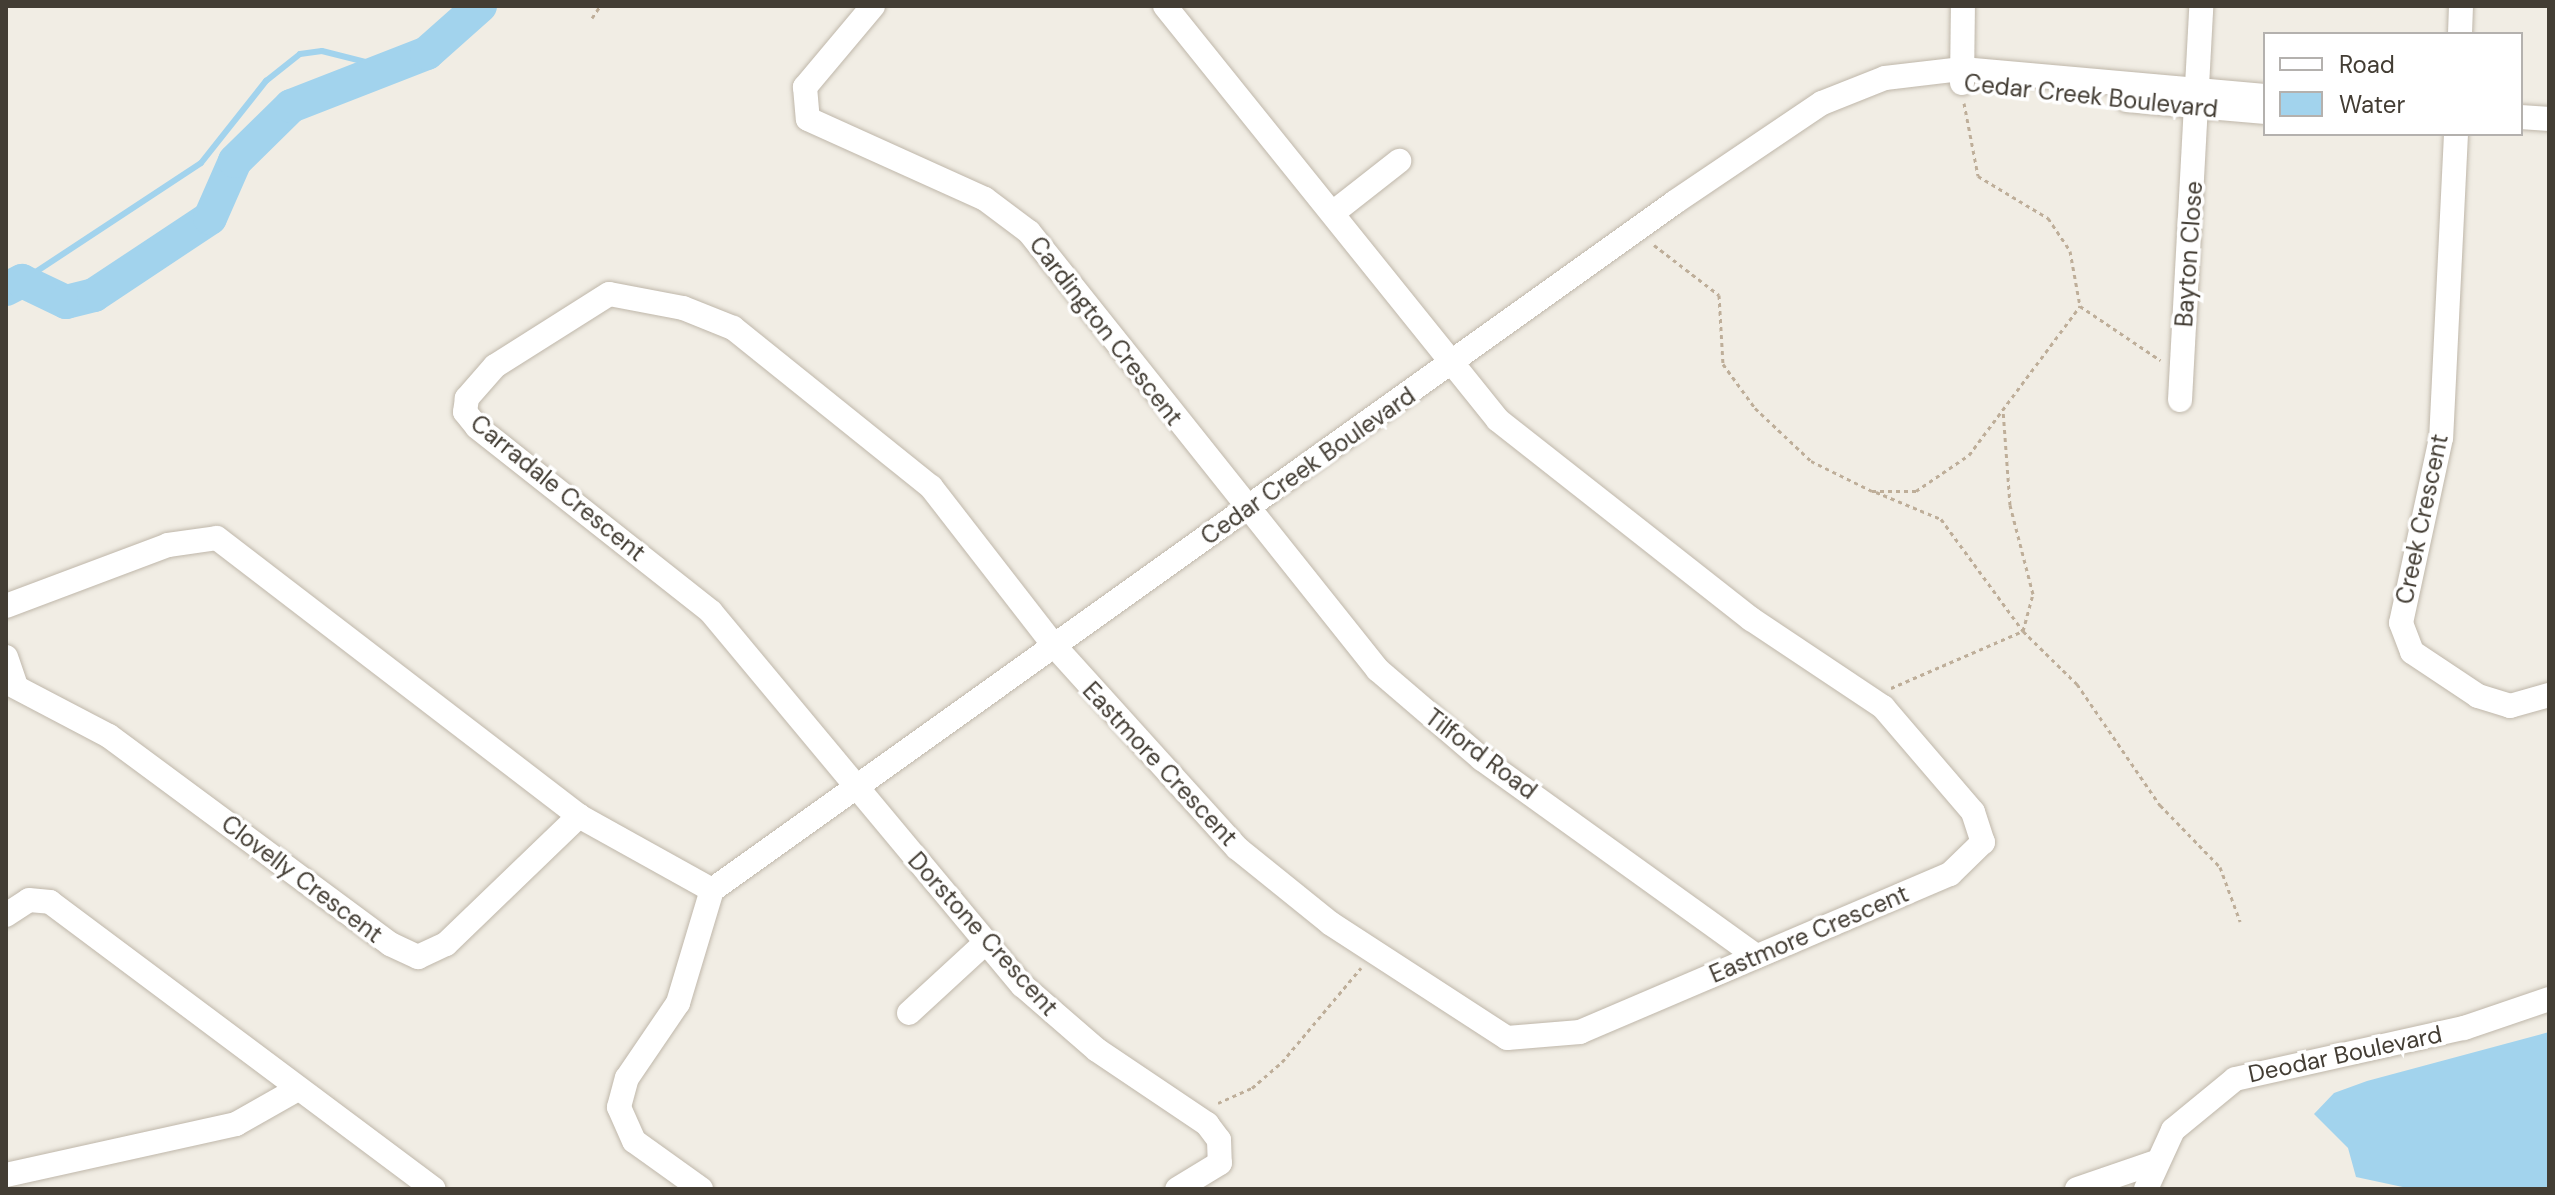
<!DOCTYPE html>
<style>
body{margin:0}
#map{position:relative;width:2555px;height:1195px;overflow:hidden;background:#f1ede4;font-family:"DM Sans",sans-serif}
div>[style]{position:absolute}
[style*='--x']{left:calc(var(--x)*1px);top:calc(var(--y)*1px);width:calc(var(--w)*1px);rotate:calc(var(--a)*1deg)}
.water>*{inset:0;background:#a2d3ed}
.stream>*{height:6px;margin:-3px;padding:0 3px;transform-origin:3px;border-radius:3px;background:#a2d3ed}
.river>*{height:34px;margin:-17px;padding:0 17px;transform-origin:17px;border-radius:17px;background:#a2d3ed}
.path>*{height:3px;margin-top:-1.5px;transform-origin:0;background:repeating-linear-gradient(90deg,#beae99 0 4px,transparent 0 8px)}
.roads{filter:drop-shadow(0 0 2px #bfb7aa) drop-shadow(0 0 2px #bfb7aa)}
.minor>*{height:24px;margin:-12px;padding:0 12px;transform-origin:12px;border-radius:12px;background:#fff}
span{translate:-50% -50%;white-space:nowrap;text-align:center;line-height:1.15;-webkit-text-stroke:7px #fff;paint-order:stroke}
.street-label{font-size:24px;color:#433d34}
.frame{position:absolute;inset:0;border:8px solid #433d34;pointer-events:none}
.legend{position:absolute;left:2263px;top:32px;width:260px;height:104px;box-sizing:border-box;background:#fff;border:2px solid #b4b1ae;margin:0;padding:10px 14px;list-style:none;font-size:24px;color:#433d34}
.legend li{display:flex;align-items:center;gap:16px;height:40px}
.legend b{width:40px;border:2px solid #b4b1ae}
</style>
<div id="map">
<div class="water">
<i style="clip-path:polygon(2549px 1032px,2549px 1189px,2412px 1189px,2356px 1177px,2348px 1148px,2314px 1114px,2334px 1093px,2367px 1081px)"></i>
</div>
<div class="stream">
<i style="--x:22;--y:281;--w:214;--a:-33.4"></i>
<i style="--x:201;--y:163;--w:105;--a:-51.6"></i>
<i style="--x:266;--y:81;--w:43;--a:-38.5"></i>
<i style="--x:300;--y:54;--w:22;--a:-8"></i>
<i style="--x:322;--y:51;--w:69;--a:14.2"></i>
</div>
<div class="river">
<i style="--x:6;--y:289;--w:18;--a:-27"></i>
<i style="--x:22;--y:281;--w:49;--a:25.5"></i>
<i style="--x:66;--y:302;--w:29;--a:-14"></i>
<i style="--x:94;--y:295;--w:139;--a:-33.6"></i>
<i style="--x:210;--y:218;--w:62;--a:-66.3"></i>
<i style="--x:235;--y:161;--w:78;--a:-44.5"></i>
<i style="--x:291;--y:106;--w:146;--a:-21.3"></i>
<i style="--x:427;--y:53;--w:71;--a:-41.6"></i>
</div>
<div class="path">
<i style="--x:592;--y:18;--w:14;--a:-56"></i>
<i style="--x:1964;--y:103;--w:74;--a:79.1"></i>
<i style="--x:1978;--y:176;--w:82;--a:31"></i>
<i style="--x:2048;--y:218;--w:40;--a:56"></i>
<i style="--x:2070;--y:251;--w:56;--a:79.7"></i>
<i style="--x:2080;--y:306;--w:97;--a:34"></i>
<i style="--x:1654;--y:245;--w:82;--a:37.6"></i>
<i style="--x:1719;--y:295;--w:69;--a:86.7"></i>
<i style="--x:1723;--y:364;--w:54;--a:54"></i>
<i style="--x:1755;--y:408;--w:77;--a:43.4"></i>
<i style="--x:1811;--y:461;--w:68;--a:26.2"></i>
<i style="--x:1872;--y:491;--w:44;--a:0"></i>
<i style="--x:1916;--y:491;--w:64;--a:-34.2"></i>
<i style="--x:1969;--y:455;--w:186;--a:-53.3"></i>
<i style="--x:1876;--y:492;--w:70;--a:22.6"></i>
<i style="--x:1941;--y:519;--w:139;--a:53.8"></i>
<i style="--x:2023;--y:631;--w:76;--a:44.5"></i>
<i style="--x:2077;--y:684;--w:147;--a:55.6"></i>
<i style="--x:2160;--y:805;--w:86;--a:45.9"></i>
<i style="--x:2220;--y:867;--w:58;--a:69.7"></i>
<i style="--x:1891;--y:688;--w:144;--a:-23.4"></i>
<i style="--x:2023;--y:631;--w:38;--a:-75"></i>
<i style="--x:2033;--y:594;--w:92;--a:-104.5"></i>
<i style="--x:2010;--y:505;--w:95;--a:-94.2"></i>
<i style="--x:1218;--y:1103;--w:37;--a:-24"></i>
<i style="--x:1252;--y:1088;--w:40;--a:-41"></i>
<i style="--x:1282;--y:1062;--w:123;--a:-50"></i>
</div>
<div class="roads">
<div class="minor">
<i style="--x:873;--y:6;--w:106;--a:130"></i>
<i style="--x:805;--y:87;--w:32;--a:85"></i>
<i style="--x:808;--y:119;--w:194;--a:24.3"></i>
<i style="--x:985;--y:199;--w:55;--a:36.9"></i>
<i style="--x:1029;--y:232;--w:560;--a:51.45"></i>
<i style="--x:1378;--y:670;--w:137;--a:40.6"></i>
<i style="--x:1482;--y:759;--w:337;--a:35.7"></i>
<i style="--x:1165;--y:6;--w:531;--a:51.19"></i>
<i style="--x:1498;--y:420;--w:322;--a:38.2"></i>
<i style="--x:1751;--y:619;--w:159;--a:33.7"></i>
<i style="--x:1883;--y:707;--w:138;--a:49.4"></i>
<i style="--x:1973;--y:812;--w:32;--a:72"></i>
<i style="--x:1983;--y:842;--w:46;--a:135.9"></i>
<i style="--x:1950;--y:874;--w:402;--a:156.9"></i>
<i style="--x:1580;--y:1032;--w:73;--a:175.3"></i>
<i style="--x:1507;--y:1038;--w:211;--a:-147"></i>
<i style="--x:1330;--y:923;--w:119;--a:-141.1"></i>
<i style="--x:1237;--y:848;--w:270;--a:-132.1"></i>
<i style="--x:1056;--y:648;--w:204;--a:-127.8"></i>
<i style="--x:931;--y:487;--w:254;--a:-141.2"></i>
<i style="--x:733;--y:328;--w:54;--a:-158.2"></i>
<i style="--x:683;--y:308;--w:75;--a:-169.3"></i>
<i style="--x:609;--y:294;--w:135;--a:147.7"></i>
<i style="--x:495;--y:366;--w:43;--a:131.2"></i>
<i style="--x:467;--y:398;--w:14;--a:98"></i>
<i style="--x:465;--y:412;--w:19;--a:51"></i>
<i style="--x:477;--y:427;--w:298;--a:38.3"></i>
<i style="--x:711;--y:612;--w:486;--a:50.2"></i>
<i style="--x:1022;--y:985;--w:99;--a:40.9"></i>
<i style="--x:1097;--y:1050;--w:133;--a:33.9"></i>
<i style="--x:1207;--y:1124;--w:20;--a:53"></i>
<i style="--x:1219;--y:1140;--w:23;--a:88"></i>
<i style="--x:1220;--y:1163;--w:50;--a:148.8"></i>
<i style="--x:2460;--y:34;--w:28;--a:-88"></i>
<i style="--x:1962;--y:83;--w:77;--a:-89.3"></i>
<i style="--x:2127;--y:100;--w:139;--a:5"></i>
<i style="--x:2521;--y:117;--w:28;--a:4"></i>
<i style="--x:2456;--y:134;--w:304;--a:92.8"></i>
<i style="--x:2441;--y:438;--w:189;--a:102.2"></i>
<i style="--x:2401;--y:623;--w:31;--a:69"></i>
<i style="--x:2412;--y:652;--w:79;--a:33.7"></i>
<i style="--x:2478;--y:696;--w:34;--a:17"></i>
<i style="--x:2510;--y:706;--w:41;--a:-15.8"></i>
<i style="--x:1334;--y:212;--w:83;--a:-38.1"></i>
<i style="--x:2180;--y:400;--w:395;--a:-86.9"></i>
<i style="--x:6;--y:606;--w:173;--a:-20.6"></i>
<i style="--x:168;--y:545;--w:49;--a:-8.1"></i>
<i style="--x:217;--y:538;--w:456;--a:37.5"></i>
<i style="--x:579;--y:816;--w:152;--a:29.1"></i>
<i style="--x:6;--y:657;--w:31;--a:71"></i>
<i style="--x:6;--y:682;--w:116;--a:27.7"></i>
<i style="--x:109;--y:736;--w:350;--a:36.5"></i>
<i style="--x:390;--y:944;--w:31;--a:25"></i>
<i style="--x:418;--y:957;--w:31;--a:-25"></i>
<i style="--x:446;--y:944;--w:185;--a:-43.9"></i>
<i style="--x:6;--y:915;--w:27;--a:-33"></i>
<i style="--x:29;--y:900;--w:21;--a:5"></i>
<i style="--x:50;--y:902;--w:479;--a:36.8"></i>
<i style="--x:909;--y:1013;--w:103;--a:-42.6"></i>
<i style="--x:6;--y:1175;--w:236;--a:-12.5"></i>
<i style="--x:236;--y:1124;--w:69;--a:-29.5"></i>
<i style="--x:701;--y:1189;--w:82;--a:-144.4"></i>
<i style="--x:634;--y:1141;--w:37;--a:-114"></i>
<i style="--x:619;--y:1107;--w:30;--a:-75"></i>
<i style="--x:627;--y:1078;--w:91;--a:-55.8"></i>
<i style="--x:678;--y:1003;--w:118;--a:-73.3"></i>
<i style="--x:712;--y:890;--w:1184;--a:-35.54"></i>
<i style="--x:1675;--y:202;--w:177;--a:-34"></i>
<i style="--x:1822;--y:103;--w:68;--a:-21.6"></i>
<i style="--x:1885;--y:78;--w:78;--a:-6.7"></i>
<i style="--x:1962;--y:69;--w:304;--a:5.1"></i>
<i style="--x:2077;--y:1189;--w:80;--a:-18.9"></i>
<i style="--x:2146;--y:1189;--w:65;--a:-65.4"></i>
<i style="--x:2173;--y:1130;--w:80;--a:-39.4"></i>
<i style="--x:2235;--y:1079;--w:235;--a:-12.6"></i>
<i style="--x:2464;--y:1028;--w:90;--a:-18.8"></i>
</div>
</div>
<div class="street-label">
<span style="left:2091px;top:96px;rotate:6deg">Cedar Creek Boulevard</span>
<span style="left:2189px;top:254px;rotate:-86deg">Bayton Close</span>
<span style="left:1106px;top:331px;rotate:52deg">Cardington Crescent</span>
<span style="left:1308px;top:466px;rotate:-35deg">Cedar Creek Boulevard</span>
<span style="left:558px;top:488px;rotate:39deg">Carradale Crescent</span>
<span style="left:2422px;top:519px;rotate:-78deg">Creek Crescent</span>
<span style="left:1481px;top:754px;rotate:37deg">Tilford Road</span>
<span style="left:1160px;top:764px;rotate:47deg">Eastmore Crescent</span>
<span style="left:302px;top:879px;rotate:37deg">Clovelly Crescent</span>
<span style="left:983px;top:934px;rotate:48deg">Dorstone Crescent</span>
<span style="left:1809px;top:934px;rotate:-23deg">Eastmore Crescent</span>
<span style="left:2345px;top:1054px;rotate:-12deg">Deodar Boulevard</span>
</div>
<div class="frame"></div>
<ul class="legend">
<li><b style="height:10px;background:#fff"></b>Road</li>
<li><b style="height:22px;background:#a2d3ed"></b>Water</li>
</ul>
</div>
